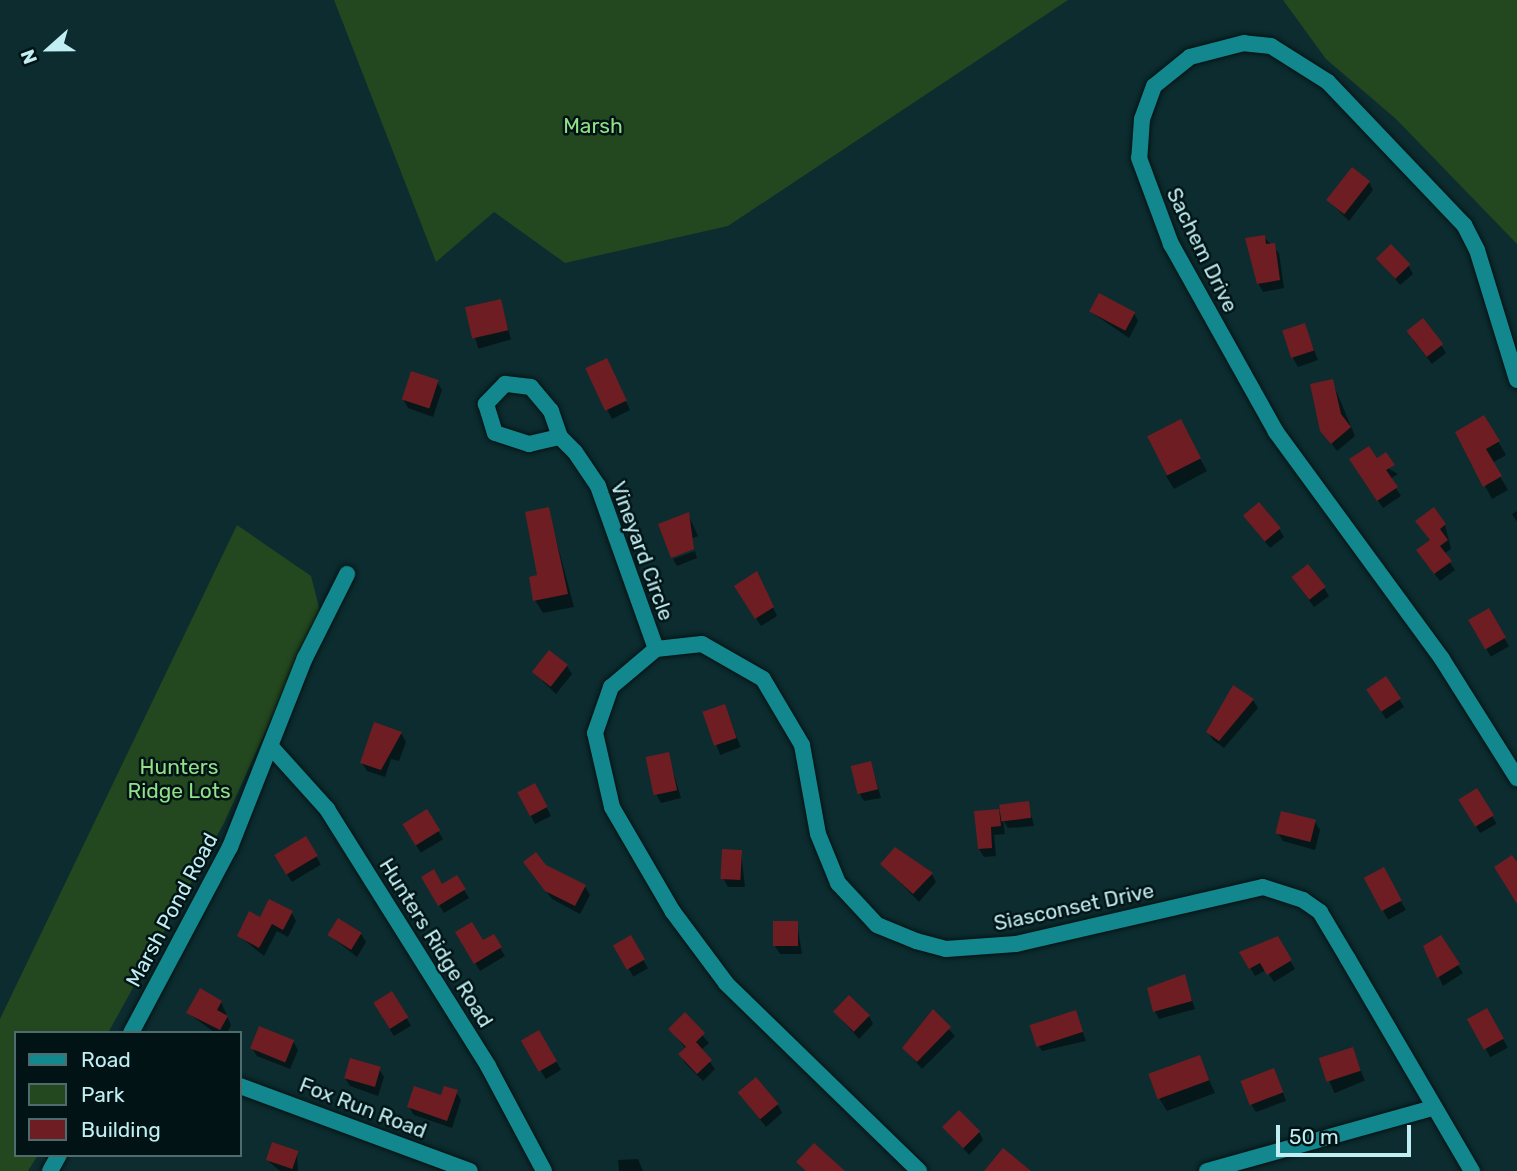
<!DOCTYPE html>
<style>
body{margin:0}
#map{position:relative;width:1517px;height:1171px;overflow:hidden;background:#0c2c2f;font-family:Rubik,sans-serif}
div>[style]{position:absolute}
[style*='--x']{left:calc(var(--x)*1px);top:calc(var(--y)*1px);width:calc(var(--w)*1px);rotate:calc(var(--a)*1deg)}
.green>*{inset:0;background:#23471f}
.shadow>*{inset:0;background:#0007;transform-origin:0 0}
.building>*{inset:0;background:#6e1d22;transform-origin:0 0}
.roads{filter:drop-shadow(0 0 2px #061213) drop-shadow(0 0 2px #061213)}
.street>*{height:16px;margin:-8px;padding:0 8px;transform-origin:8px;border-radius:8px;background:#13878e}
span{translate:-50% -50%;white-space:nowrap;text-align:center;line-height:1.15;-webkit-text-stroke:5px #011315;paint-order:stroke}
.park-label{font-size:21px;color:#91e087}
.street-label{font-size:21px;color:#c1eef2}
.legend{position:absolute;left:14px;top:1031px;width:228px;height:126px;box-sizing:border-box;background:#011315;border:2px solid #4e6b6d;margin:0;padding:9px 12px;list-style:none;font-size:21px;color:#c1eef2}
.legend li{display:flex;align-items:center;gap:14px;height:35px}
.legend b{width:35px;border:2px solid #4e6b6d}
.north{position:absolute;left:14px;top:14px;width:70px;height:70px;-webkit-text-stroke:5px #011315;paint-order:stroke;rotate:249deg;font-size:19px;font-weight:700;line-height:28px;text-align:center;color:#c1eef2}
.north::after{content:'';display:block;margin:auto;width:24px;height:32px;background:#c1eef2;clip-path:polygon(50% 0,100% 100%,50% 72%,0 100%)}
.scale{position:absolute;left:1276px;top:1125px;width:135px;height:32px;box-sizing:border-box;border:4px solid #c1eef2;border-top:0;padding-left:9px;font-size:21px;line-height:24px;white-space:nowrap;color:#c1eef2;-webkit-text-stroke:5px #011315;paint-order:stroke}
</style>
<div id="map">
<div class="green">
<i style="clip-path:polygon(334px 0,1068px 0,728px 226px,565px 263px,494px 212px,436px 262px)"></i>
<i style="clip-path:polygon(1283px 0,1517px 0,1517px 244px,1396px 119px,1326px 59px)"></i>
<i style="clip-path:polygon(237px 525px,311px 576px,320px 611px,224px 823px,108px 1033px,16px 1033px,16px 1155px,38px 1155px,28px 1171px,0 1171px,0 1019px)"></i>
</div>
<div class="shadow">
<i style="clip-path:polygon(1369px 182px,1373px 190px,1349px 221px,1327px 199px)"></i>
<i style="clip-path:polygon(1264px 237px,1279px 253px,1284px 288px,1263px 292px,1258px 283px)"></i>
<i style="clip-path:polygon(1378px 258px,1408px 265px,1413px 274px,1400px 285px)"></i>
<i style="left:500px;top:301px;width:40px;height:34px;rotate:74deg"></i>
<i style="clip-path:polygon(1091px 312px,1134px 313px,1138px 321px,1129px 338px)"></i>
<i style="clip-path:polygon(1304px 325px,1318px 360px,1298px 367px,1293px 358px)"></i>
<i style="clip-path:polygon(1413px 340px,1441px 345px,1446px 353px,1432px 364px)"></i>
<i style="clip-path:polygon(611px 368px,630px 410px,612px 419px,587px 369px)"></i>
<i style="clip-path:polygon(1332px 381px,1355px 436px,1337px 451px,1322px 431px)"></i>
<i style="clip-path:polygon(437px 382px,442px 390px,433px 417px,408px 408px,403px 399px)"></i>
<i style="clip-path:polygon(1484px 417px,1506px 455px,1492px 463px,1508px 490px,1492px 499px,1457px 433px)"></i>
<i style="clip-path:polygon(1187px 435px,1207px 471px,1174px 489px,1166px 476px)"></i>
<i style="clip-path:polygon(1376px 461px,1398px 474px,1390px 479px,1401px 496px,1383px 508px,1356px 468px)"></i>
<i style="clip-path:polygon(548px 509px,574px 607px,543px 613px,535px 600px)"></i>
<i style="clip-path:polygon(1517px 511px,1517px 522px,1512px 514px)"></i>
<i style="clip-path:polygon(688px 514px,698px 536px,690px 539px)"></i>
<i style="clip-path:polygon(1250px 523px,1279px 529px,1284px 537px,1270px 548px)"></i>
<i style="clip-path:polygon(1445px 525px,1451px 549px,1444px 554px,1455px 570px,1440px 581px,1423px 559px,1431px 541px,1422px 529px)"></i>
<i style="clip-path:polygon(695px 551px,697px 558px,677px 566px,673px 559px)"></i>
<i style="clip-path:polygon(1293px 578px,1324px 588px,1329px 596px,1314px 607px)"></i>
<i style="clip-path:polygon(761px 582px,777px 616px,761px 626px,741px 595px)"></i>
<i style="left:1488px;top:610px;width:42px;height:21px;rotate:60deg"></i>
<i style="clip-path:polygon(567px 666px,572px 674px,556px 694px,534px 673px)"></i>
<i style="clip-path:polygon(1368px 690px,1399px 699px,1404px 707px,1386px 719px)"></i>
<i style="clip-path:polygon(1253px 700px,1258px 708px,1224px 748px,1213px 740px,1208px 732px)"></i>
<i style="left:725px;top:706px;width:44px;height:22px;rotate:69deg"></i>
<i style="clip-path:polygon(401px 733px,406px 742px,399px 761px,391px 759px,385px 777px,367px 771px,362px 763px)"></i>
<i style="clip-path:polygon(668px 754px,681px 798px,661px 803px,656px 794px)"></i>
<i style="clip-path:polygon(871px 763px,881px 798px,864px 801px,859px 793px)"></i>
<i style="left:1477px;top:790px;width:39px;height:19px;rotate:60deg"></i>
<i style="clip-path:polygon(519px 793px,539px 793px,551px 816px,535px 824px)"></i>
<i style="clip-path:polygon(1028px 803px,1034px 826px,1008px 828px,1003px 820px,1005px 834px,994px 835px,996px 856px,984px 857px,979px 849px,998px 810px,1003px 819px)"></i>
<i style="left:426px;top:811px;width:33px;height:26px;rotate:59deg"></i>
<i style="clip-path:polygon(1315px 822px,1320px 830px,1315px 850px,1283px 841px,1278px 833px)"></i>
<i style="left:305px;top:838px;width:31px;height:34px;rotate:59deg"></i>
<i style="clip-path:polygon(741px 852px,745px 887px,728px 887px,723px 878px)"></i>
<i style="clip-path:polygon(525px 863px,585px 887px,590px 895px,580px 914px,552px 899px)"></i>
<i style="clip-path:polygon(882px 864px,932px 874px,936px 882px,919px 902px)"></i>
<i style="left:1383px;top:869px;width:47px;height:20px;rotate:61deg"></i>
<i style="clip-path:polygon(456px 877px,469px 898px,444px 913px,423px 878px,442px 886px)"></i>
<i style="clip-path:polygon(292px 913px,296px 921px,288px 937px,277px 931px,264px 956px,239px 936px,260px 919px)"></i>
<i style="clip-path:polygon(797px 923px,802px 954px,780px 954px,775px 946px)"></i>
<i style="clip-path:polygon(457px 933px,483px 943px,493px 936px,505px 956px,480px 971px)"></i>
<i style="clip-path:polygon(361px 934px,366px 942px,357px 957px,329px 935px)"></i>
<i style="left:630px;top:937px;width:36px;height:17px;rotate:60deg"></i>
<i style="clip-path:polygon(1440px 937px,1463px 973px,1443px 986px,1425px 947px)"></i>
<i style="clip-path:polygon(1277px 938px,1295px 969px,1274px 982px,1266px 970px,1255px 976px,1242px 953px)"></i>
<i style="clip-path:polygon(1184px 976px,1195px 1009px,1159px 1019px,1155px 1011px)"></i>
<i style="left:392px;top:994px;width:37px;height:20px;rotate:59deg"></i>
<i style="clip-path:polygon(221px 1002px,231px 1025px,227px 1033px,215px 1033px,188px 1013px)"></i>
<i style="left:1487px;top:1010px;width:43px;height:20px;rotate:61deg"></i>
<i style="clip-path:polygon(835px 1012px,869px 1016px,873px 1024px,859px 1039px)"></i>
<i style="clip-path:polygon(933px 1012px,955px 1036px,922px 1069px,904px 1048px)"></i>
<i style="clip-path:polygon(1075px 1012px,1086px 1041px,1042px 1051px,1037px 1043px)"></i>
<i style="clip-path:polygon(685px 1015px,709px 1043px,701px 1050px,715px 1069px,703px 1081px,685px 1063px,680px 1055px,686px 1049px,670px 1029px)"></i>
<i style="left:539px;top:1033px;width:43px;height:18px;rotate:59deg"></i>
<i style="clip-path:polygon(293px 1041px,298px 1050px,290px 1069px,257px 1056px,252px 1048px)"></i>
<i style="left:1352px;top:1050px;width:33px;height:33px;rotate:67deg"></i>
<i style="clip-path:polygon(1199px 1057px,1215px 1093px,1167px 1111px,1159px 1098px)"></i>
<i style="clip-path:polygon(379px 1069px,384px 1077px,378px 1096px,350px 1086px,345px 1078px)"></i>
<i style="clip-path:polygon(1278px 1079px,1286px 1101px,1256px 1112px,1251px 1104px)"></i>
<i style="clip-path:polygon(456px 1092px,461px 1100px,452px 1128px,414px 1115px,409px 1107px)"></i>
<i style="clip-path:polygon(740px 1093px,778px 1105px,782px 1113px,766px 1127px)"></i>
<i style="clip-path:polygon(945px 1127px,979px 1132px,983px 1140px,969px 1155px)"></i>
<i style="clip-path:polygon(297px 1153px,298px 1171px,280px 1171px,267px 1160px)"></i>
<i style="clip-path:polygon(638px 1159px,643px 1171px,619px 1171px,618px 1160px)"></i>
</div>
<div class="building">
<i style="left:1352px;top:167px;width:23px;height:42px;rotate:38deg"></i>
<i style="clip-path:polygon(1265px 235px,1266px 244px,1275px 243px,1280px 280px,1257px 284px,1245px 238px)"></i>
<i style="left:1391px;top:244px;width:28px;height:21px;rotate:46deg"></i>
<i style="left:1099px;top:293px;width:41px;height:21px;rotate:28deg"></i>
<i style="left:501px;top:299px;width:32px;height:37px;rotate:77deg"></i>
<i style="left:1423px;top:318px;width:33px;height:21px;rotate:52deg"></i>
<i style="left:1305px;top:323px;width:29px;height:24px;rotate:72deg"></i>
<i style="left:607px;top:358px;width:47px;height:24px;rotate:65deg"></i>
<i style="left:411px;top:371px;width:29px;height:30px;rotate:18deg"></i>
<i style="clip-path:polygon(1333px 379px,1341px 414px,1351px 427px,1331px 444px,1320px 431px,1310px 384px)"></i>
<i style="clip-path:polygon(1484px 415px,1500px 441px,1486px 449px,1502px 476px,1483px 487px,1455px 432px)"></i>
<i style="left:1181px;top:419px;width:44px;height:38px;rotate:63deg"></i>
<i style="clip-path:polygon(1369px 446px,1377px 458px,1386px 452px,1395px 465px,1386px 470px,1398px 487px,1377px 501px,1349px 459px)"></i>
<i style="left:1259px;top:502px;width:34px;height:21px;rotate:50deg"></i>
<i style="clip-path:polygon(549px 507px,568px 594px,533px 601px,529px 577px,537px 575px,525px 512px)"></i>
<i style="clip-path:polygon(1434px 507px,1446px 524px,1440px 529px,1448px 540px,1440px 546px,1452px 561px,1434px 574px,1416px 550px,1430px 540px,1415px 521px)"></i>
<i style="clip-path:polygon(689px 512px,694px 549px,671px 558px,658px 524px)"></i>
<i style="left:1308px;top:564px;width:29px;height:21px;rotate:52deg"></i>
<i style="clip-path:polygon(757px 571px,774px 607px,755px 619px,734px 586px)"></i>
<i style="left:1489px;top:608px;width:34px;height:24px;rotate:60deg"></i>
<i style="left:549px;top:650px;width:24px;height:28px;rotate:38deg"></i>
<i style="left:1386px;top:676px;width:27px;height:24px;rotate:56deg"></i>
<i style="clip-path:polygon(1233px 685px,1254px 699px,1219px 741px,1206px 732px)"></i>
<i style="left:725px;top:704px;width:36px;height:24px;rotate:71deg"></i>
<i style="clip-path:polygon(374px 722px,402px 732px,381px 770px,360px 763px)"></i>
<i style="left:669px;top:752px;width:39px;height:24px;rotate:78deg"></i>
<i style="left:871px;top:761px;width:29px;height:21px;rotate:76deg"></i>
<i style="left:535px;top:783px;width:27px;height:20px;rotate:62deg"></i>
<i style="left:1477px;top:788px;width:32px;height:22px;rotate:58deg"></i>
<i style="left:1029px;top:801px;width:17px;height:30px;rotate:83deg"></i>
<i style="left:427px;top:809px;width:25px;height:29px;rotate:58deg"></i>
<i style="clip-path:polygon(999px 809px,1001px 826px,991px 827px,992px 848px,978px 849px,974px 811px)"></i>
<i style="left:1281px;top:811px;width:36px;height:23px;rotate:14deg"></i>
<i style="left:306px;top:836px;width:23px;height:37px;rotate:59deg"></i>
<i style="clip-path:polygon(895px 847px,933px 873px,913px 894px,880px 864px)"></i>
<i style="left:722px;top:849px;width:20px;height:30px;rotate:3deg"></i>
<i style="clip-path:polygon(536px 852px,546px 865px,586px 885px,575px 906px,545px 891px,523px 862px)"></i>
<i style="clip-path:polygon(1512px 855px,1517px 862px,1517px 904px,1494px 867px)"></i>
<i style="left:1384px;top:867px;width:38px;height:23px;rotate:62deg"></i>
<i style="clip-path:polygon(434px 869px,442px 884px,457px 875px,466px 889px,438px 906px,421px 877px)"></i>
<i style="clip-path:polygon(269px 899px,293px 911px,283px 930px,272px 924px,259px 948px,237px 936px,249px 911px,260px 917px)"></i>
<i style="left:338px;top:918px;width:28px;height:20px;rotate:32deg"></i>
<i style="left:798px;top:921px;width:25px;height:25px;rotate:90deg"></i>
<i style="clip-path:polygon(472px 922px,483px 940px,494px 934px,502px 947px,474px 964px,455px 932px)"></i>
<i style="left:631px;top:935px;width:28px;height:21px;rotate:60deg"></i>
<i style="clip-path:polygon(1441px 935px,1460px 964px,1437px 978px,1423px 946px)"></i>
<i style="clip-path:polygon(1278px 936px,1292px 960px,1267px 975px,1260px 963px,1249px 969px,1239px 952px)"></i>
<i style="clip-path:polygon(1185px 974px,1192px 1001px,1153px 1012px,1147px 988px)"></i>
<i style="clip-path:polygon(200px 988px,222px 1001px,217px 1010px,228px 1016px,220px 1030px,186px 1013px)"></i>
<i style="left:392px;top:991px;width:31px;height:22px;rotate:58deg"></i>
<i style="left:849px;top:995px;width:29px;height:23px;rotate:44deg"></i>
<i style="left:1487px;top:1008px;width:35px;height:23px;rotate:61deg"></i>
<i style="clip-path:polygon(933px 1009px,951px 1027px,917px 1062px,902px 1048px)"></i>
<i style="left:1076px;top:1010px;width:23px;height:49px;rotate:72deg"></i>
<i style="clip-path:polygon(685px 1012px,705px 1033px,696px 1042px,712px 1060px,697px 1074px,678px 1054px,686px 1047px,668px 1029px)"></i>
<i style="left:259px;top:1026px;width:38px;height:24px;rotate:22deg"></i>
<i style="left:539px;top:1030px;width:36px;height:21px;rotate:60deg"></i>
<i style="left:1353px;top:1047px;width:25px;height:36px;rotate:72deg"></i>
<i style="left:1200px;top:1055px;width:27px;height:55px;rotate:70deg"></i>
<i style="left:350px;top:1058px;width:32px;height:21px;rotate:16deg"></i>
<i style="left:1274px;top:1068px;width:26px;height:36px;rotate:69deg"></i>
<i style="left:756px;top:1077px;width:35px;height:24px;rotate:50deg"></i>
<i style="clip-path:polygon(414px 1086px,441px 1095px,444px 1086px,458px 1090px,447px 1121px,407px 1107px)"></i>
<i style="left:959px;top:1110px;width:30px;height:24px;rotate:45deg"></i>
<i style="left:272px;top:1142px;width:28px;height:19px;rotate:19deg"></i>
<i style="clip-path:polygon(814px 1143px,845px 1171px,806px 1171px,796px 1162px)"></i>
<i style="clip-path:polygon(1003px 1148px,1031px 1171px,984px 1171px)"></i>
</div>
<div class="roads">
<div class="street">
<i style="--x:1517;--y:380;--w:136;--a:-107.1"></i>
<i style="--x:1477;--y:250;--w:28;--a:-117"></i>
<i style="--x:1464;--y:225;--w:197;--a:-133.6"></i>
<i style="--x:1328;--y:82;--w:67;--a:-147.7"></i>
<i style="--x:1271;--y:46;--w:27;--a:-174"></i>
<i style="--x:1244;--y:43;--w:56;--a:165.5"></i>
<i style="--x:1190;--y:57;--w:46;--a:141.1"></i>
<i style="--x:1154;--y:86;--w:35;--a:110"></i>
<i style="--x:1142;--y:119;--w:39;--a:94"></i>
<i style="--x:1139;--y:158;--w:92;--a:69.6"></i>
<i style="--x:1171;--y:244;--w:215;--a:60.8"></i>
<i style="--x:1276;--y:432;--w:281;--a:53.8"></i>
<i style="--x:1442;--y:659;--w:141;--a:57.8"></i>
<i style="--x:560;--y:437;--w:28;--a:-109"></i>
<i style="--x:551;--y:411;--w:31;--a:-130"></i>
<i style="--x:531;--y:387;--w:26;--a:-173"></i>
<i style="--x:505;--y:384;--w:28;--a:134"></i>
<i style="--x:486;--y:404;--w:30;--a:73"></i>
<i style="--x:495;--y:433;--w:36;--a:18"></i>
<i style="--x:529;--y:444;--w:32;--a:-13"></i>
<i style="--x:560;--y:437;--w:21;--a:45"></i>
<i style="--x:575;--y:452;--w:41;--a:55.9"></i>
<i style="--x:598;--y:486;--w:173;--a:70.4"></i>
<i style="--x:273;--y:749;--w:81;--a:48"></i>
<i style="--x:327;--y:809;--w:303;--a:57.9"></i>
<i style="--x:488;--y:1066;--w:119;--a:61.9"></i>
<i style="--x:131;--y:1033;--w:211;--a:-62"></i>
<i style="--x:230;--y:847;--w:203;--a:-68.4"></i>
<i style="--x:305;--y:658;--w:94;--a:-63.4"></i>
<i style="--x:240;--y:1086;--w:245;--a:20.3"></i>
<i style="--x:50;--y:1171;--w:18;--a:-61"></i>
<i style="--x:919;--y:1171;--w:269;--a:-135.8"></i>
<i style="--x:726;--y:983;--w:89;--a:-126.7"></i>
<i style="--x:673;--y:912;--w:121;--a:-120.2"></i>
<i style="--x:612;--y:807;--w:76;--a:-102.9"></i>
<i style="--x:595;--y:733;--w:49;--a:-70.8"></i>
<i style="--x:611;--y:687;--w:59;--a:-40.2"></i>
<i style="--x:656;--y:649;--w:46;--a:-6.2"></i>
<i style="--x:702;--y:644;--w:70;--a:29.8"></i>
<i style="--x:763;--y:679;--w:77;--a:59.4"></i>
<i style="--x:802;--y:745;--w:90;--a:79.8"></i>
<i style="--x:818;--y:834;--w:53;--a:67.8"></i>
<i style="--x:838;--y:883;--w:57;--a:47.1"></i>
<i style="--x:877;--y:925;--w:42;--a:22.3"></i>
<i style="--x:916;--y:941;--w:31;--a:15"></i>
<i style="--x:946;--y:949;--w:70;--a:-4.1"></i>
<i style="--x:1016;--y:944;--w:253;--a:-13"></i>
<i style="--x:1263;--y:887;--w:42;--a:18"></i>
<i style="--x:1303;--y:900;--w:21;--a:35"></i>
<i style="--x:1320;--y:912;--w:55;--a:59.2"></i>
<i style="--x:1348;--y:959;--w:246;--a:59.7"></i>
<i style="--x:1207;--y:1171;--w:235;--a:-15.6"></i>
</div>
</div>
<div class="park-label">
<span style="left:593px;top:126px">Marsh</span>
<span style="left:179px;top:779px">Hunters<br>Ridge Lots</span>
</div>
<div class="street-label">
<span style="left:1202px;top:250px;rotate:64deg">Sachem Drive</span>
<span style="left:642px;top:551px;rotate:70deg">Vineyard Circle</span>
<span style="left:1074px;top:907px;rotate:-12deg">Siasconset Drive</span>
<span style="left:172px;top:910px;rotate:-62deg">Marsh Pond Road</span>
<span style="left:436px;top:943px;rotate:58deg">Hunters Ridge Road</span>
<span style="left:363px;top:1108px;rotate:21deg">Fox Run Road</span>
</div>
<ul class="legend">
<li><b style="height:9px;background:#13878e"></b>Road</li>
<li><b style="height:19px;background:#23471f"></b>Park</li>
<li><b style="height:19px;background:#6e1d22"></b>Building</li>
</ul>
<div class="north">N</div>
<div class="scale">50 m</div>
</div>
